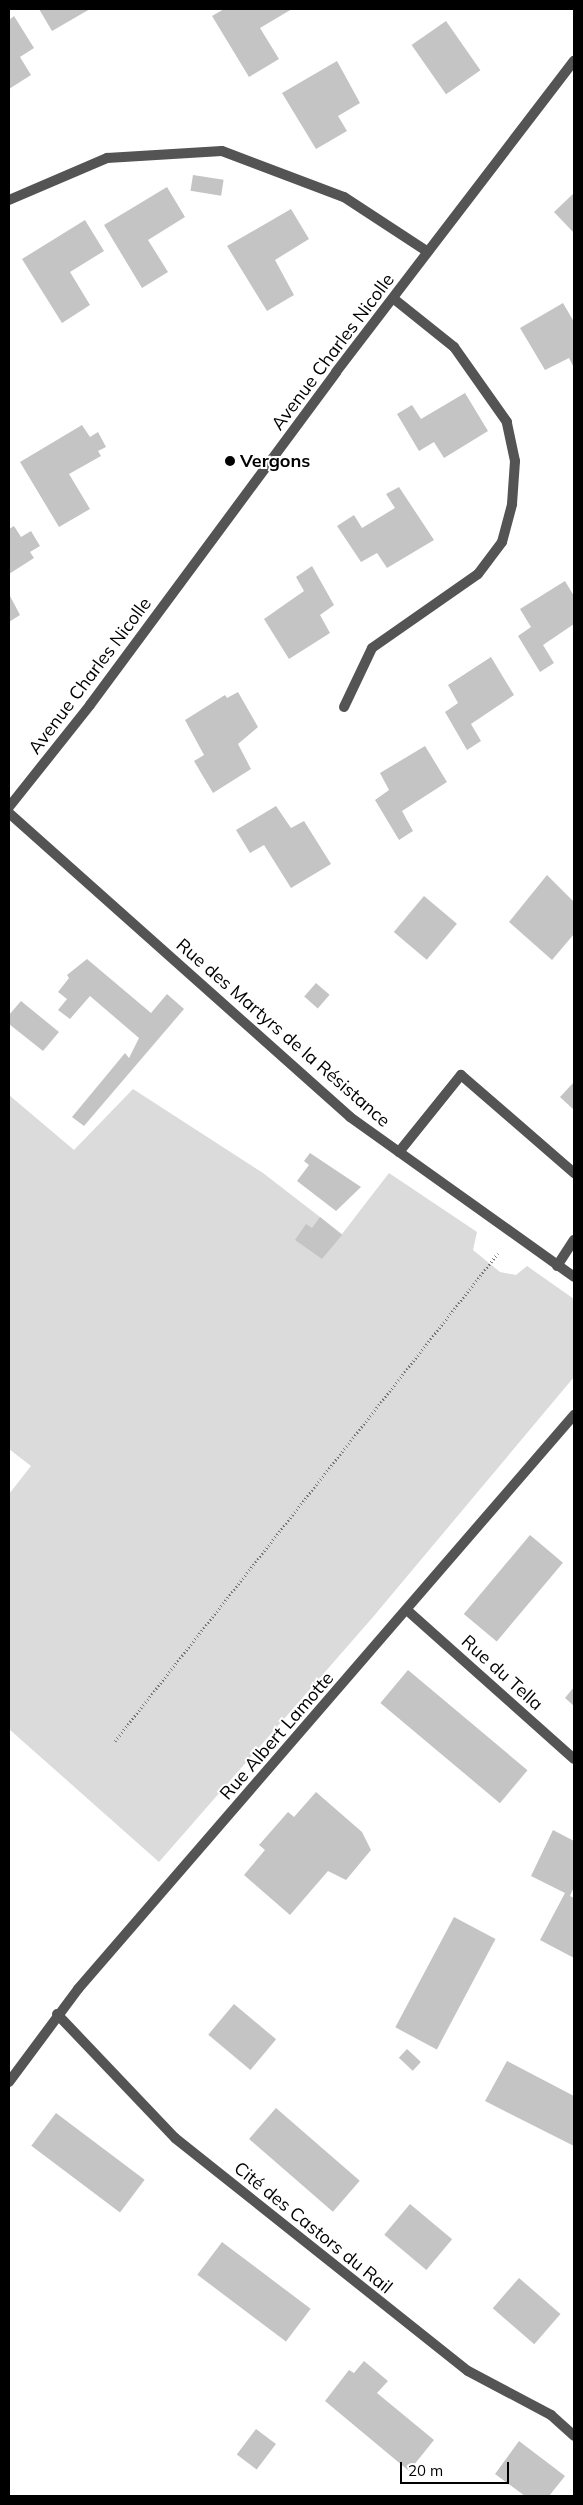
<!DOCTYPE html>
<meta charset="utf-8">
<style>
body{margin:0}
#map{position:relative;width:583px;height:2505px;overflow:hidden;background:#fff;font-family:Mulish,sans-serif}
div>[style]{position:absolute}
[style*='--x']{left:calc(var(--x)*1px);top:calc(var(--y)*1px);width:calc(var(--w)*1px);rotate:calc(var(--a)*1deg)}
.green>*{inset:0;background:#dbdbdb}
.building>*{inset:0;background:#c4c4c4;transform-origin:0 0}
.path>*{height:3px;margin-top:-1.5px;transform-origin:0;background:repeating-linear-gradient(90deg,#767676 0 1px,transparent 0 3.5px)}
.service>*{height:10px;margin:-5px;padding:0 5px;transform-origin:5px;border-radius:5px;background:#545454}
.minor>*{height:10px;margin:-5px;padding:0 5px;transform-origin:5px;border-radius:5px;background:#545454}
.tertiary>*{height:10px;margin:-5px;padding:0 5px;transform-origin:5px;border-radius:5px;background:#545454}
.dots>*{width:14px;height:14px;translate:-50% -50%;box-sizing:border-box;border:2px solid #fff;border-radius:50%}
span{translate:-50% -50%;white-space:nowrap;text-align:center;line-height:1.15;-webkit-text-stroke:4px #fff;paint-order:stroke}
.street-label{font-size:18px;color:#000}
.poi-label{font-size:18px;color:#000;font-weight:700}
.left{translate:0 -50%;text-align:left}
.frame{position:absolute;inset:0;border:10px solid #000;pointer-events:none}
.scale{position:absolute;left:400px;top:2462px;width:109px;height:22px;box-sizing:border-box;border:2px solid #000;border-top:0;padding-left:6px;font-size:15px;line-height:18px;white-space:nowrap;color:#000;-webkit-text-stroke:4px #fff;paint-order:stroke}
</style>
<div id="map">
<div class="green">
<i style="clip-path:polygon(133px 1089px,263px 1173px,342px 1234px,389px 1173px,477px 1232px,473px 1250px,500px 1272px,516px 1275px,527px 1266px,574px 1299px,574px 1377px,373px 1617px,159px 1862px,9px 1729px,9px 1494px,31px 1466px,9px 1449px,9px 1095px,74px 1150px)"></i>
</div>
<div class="building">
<i style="clip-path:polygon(39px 9px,90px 9px,52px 31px)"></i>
<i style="clip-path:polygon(224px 9px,292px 9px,260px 28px,279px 59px,249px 77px,212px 16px)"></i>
<i style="clip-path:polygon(14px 16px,34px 48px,20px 57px,31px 75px,9px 89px,9px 20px)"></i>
<i style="left:446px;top:21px;width:60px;height:42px;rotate:55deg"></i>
<i style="clip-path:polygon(337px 61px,360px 103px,338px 116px,347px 131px,316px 149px,282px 93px)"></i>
<i style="left:193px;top:175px;width:31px;height:16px;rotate:9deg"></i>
<i style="clip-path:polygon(167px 187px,185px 217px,148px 240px,168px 272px,142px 288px,104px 225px)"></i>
<i style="clip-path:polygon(574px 193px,574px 233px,554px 212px)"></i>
<i style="clip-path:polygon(291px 209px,309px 239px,275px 260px,294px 295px,267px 311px,227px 246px)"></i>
<i style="clip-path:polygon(85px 220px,104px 251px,70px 272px,90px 305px,62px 323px,22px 259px)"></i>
<i style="clip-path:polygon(563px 303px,574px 322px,574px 368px,569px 358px,545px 370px,520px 328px)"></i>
<i style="clip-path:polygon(465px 393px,488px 431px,444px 458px,434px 442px,419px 451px,397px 414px,412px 405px,421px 419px)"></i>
<i style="clip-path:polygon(82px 425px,90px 437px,98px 432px,106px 447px,98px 451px,101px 456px,69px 474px,90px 509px,59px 527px,20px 462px)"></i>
<i style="clip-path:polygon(399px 487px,434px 540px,387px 568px,377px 553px,361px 562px,337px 526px,354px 515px,362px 528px,395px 508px,386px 494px)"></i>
<i style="clip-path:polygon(14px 526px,21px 537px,31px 531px,40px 546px,30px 552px,34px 558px,9px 574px,9px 529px)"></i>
<i style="clip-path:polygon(312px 566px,334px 605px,320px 615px,330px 633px,289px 659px,264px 619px,304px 591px,296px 577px)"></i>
<i style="clip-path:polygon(565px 581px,574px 596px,574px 624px,543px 645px,554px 663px,540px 672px,518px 636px,531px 627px,520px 609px)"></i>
<i style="clip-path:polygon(9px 594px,20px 615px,9px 622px)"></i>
<i style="clip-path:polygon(491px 657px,514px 695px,471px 724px,481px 741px,467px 750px,445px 712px,458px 703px,448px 685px)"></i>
<i style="clip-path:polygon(238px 692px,258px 727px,238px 744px,251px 769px,213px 793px,194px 761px,204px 755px,185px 720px,225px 695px,227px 698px)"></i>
<i style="clip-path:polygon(425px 746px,447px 782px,402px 811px,413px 831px,399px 840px,375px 800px,389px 790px,380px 773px)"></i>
<i style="clip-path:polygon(276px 806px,291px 828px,304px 821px,331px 864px,291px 888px,264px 845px,250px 853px,236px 830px)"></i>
<i style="clip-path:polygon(547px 875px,574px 902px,574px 934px,552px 960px,509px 922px)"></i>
<i style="left:424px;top:896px;width:43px;height:47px;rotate:40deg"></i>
<i style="clip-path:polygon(87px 959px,151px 1013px,167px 994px,184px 1009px,84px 1126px,72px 1117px,125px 1053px,129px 1058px,139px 1038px,90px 996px,70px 1019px,58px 1010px,67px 999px,58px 992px,69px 978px,67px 975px)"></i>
<i style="left:316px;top:983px;width:18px;height:18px;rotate:41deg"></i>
<i style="clip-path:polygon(21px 1001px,59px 1032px,43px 1051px,9px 1024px,9px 1015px)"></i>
<i style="clip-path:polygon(574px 1082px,574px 1110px,560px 1097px)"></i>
<i style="clip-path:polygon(310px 1153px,361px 1187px,336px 1211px,297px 1181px,309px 1165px,304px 1161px)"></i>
<i style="clip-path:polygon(320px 1217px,342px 1235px,322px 1259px,295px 1240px,306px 1224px,312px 1228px)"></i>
<i style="left:530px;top:1535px;width:43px;height:103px;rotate:40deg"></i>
<i style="left:408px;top:1670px;width:156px;height:43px;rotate:40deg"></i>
<i style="clip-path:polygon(574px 1687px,574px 1706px,565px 1698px)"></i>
<i style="clip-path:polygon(316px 1792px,362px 1832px,371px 1850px,346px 1880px,328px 1871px,290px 1915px,244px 1875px,265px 1850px,259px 1845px,288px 1812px,294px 1817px)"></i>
<i style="clip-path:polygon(553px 1830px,574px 1841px,574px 1887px,570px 1896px,574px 1898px,574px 1958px,540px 1940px,565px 1893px,531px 1876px)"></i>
<i style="left:454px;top:1917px;width:47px;height:125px;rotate:28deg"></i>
<i style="left:234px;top:2004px;width:55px;height:40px;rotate:40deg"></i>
<i style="left:407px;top:2049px;width:19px;height:12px;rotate:43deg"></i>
<i style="clip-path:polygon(507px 2061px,574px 2096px,574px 2146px,485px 2101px)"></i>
<i style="left:276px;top:2108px;width:111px;height:41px;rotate:41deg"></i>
<i style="left:56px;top:2113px;width:111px;height:41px;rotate:37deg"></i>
<i style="left:410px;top:2204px;width:55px;height:40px;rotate:40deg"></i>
<i style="left:222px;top:2242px;width:111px;height:41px;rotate:37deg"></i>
<i style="left:519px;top:2278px;width:55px;height:40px;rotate:41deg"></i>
<i style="clip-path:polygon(364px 2361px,388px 2381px,377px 2393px,434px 2440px,409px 2471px,325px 2401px,349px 2370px,354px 2373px)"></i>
<i style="left:256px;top:2429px;width:25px;height:32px;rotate:37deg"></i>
<i style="clip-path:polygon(519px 2441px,565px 2476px,549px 2496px,525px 2496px,495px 2474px)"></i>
</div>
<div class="path">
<i style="--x:115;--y:1741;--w:620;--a:-51.87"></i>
</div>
<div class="service">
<i style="--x:399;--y:1152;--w:99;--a:-51.2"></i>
<i style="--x:461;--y:1075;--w:150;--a:40.9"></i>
<i style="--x:557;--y:1266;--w:31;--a:-57"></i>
<i style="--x:57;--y:2014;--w:171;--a:46.4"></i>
<i style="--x:175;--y:2138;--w:374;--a:38.5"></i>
<i style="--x:468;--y:2371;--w:94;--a:27.9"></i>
<i style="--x:551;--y:2415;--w:31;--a:42"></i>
</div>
<div class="minor">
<i style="--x:9;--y:200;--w:107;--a:-23.2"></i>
<i style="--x:107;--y:158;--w:115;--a:-3.5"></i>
<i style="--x:222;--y:151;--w:130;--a:20.7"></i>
<i style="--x:344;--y:197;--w:100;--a:33.2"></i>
<i style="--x:344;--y:707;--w:65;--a:-64.6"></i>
<i style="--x:372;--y:648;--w:129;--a:-34.9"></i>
<i style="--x:478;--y:574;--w:40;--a:-53"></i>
<i style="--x:502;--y:542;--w:39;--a:-75"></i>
<i style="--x:512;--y:504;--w:43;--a:-86"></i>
<i style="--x:515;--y:461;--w:40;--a:-102"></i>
<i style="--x:507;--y:422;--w:92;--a:-125.2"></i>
<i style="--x:454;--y:347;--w:77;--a:-141.3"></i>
<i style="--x:408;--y:1611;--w:222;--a:41.7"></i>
<i style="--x:9;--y:2082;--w:116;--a:-53.4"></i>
<i style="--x:78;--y:1989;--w:759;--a:-49.17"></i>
</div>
<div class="tertiary">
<i style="--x:9;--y:807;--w:130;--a:-51.5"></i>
<i style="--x:90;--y:705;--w:414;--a:-53.5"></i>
<i style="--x:336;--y:372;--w:392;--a:-52.6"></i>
<i style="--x:9;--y:813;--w:457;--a:41.7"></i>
<i style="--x:350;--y:1117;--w:275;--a:35.5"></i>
</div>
<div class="dots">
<i style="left:230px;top:461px;background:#000"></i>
</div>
<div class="street-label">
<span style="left:333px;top:352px;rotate:-53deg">Avenue Charles Nicolle</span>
<span style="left:90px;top:676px;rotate:-53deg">Avenue Charles Nicolle</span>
<span style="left:283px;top:1033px;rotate:41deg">Rue des Martyrs de la Résistance</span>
<span style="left:502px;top:1673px;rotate:42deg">Rue du Tella</span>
<span style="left:277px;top:1736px;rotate:-49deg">Rue Albert Lamotte</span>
<span style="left:313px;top:2228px;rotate:39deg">Cité des Castors du Rail</span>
</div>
<div class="poi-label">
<span class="left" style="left:240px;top:461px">Vergons</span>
</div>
<div class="frame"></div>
<div class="scale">20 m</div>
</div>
